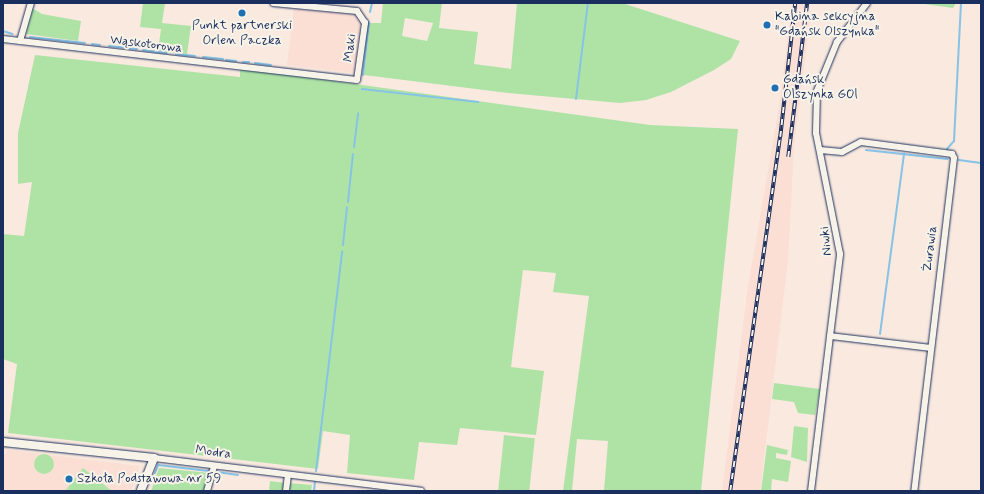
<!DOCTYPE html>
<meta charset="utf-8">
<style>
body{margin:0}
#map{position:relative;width:984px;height:494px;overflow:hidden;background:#f9e9df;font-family:Mynerve,sans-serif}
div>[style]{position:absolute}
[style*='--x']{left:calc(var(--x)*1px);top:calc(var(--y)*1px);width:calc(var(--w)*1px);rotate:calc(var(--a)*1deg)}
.built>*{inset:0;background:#fbded4}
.green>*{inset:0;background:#afe3a5;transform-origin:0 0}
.round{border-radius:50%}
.stream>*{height:2px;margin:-1px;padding:0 1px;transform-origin:1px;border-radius:1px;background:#86c3e6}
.roads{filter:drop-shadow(0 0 1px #1b2f5e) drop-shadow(0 0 1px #1b2f5e)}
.minor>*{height:6px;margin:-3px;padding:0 3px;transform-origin:3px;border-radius:3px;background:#f7f3e8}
.tertiary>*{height:8px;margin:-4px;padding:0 4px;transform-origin:4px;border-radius:4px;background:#f7f3e8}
.rail>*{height:3.5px;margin-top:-1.75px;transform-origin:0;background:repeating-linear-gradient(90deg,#f7f3e8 0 6px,#1b2f5e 0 12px);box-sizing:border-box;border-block:1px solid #1b2f5e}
.dots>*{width:11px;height:11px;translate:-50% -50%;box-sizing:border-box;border:2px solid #f7f3e8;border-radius:50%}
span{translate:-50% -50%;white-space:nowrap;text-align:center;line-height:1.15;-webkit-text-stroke:4px #f7f3e8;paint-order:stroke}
.poi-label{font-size:13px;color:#1b2f5e}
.left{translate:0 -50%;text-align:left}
.street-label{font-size:13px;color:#1b2f5e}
.frame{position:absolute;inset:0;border:4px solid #1b2f5e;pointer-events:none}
</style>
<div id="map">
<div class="built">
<i style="clip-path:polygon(792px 3px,809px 3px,810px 20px,794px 145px,788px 261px,760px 491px,722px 491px,748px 287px,780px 101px)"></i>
<i style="clip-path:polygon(294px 8px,352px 13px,358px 17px,363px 23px,356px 73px,287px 65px)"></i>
<i style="clip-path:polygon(8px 450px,140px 466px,131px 491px,3px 491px,3px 457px)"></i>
</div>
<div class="green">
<i style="clip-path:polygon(143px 3px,165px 3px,162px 23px,191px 26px,187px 54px,158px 51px,161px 29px,140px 27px)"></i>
<i style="clip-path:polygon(evenodd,383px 3px,442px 3px,439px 28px,478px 32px,474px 64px,511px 69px,517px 3px,622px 3px,740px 41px,731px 59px,714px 70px,671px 92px,646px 100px,620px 103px,508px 93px,364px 75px,370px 23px,381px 23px,383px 3px,405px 18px,433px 23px,427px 41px,402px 36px,405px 18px)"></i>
<i style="clip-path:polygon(917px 3px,956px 3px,953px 8px)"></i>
<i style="clip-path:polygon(32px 8px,42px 14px,81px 21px,78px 41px,26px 34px)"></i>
<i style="clip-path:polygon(35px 55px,240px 77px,240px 68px,650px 125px,738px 129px,701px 491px,604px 491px,608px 441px,577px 439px,572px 491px,563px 491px,589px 296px,553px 292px,556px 273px,523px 270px,511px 367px,544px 371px,536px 435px,460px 428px,457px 445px,419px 442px,414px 480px,347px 473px,350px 435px,323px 431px,318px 469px,8px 433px,17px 364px,3px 359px,3px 234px,24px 236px,32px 182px,18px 184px,18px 133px)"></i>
<i style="clip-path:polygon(774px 383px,820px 389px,815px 415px,798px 413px,794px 402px,772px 399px)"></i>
<i style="clip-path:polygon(794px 426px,808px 428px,807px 462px,791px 457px)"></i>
<i style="left:504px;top:435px;width:31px;height:56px;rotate:6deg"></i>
<i style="clip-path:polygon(767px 445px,788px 450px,787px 455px,776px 453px,776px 458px,791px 461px,788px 482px,772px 479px,771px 491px,761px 491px)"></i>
<i class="round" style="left:34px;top:454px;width:20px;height:20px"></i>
<i style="clip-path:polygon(83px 468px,112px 491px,65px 491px)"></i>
<i style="clip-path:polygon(159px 468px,210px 473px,205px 491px,151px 491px)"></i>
<i style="clip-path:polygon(270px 481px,285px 483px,284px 491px,269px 491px)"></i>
<i style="clip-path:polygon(289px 483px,312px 485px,311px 491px,288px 491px)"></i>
</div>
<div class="stream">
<i style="--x:370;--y:12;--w:9;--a:-77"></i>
<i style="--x:3;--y:31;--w:10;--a:17"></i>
<i style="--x:30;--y:37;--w:55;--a:6.2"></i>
<i style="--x:92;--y:44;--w:8;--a:7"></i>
<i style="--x:109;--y:46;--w:28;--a:6"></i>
<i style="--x:143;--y:50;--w:24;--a:7"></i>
<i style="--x:176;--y:54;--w:19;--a:6"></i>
<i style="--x:203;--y:57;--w:20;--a:6"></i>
<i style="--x:226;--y:60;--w:10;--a:6"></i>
<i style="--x:243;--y:62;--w:6;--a:0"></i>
<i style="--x:255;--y:63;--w:16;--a:7"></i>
<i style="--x:363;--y:75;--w:53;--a:-83.5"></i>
<i style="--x:362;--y:89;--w:117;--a:6.4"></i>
<i style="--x:576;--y:99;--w:97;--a:-82.9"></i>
<i style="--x:354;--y:147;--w:34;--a:-83"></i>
<i style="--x:947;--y:149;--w:11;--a:-49"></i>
<i style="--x:954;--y:141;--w:138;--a:-87.1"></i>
<i style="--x:866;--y:150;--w:82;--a:6.3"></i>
<i style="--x:959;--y:160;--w:22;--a:8"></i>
<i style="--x:348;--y:202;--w:48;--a:-84.1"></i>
<i style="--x:343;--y:245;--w:38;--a:-84"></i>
<i style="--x:880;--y:334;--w:182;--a:-82.4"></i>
<i style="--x:316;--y:471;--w:221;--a:-83.2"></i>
<i style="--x:217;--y:472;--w:21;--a:8"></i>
<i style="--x:155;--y:473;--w:9;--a:-69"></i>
<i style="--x:158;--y:465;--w:51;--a:6.7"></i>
<i style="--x:314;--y:491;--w:9;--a:-84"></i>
</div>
<div class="roads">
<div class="minor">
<i style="--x:3;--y:39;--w:356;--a:6.6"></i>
<i style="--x:357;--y:80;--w:58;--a:-82"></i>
<i style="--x:365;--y:23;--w:14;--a:-124"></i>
<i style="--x:357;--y:11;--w:84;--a:-174.6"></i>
<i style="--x:20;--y:41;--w:40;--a:-74"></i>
<i style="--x:820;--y:150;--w:22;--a:5"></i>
<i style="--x:842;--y:152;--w:21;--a:-28"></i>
<i style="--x:861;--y:142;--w:92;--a:7.5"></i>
<i style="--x:952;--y:154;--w:4;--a:63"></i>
<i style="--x:954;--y:158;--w:335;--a:96.8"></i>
<i style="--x:830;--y:336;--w:101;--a:6.8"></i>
<i style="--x:154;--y:458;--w:269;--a:7"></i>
<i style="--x:207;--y:491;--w:26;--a:-74"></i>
<i style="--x:286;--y:491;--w:16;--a:-83"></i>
<i style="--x:811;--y:491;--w:239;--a:-83"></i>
<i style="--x:840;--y:254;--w:123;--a:-101.2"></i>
<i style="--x:816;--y:133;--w:42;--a:-88.6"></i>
<i style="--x:817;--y:91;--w:53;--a:-67.8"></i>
<i style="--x:837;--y:42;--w:49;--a:-52.4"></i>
</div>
<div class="tertiary">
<i style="--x:3;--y:442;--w:152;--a:6"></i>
<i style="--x:154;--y:458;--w:35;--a:112"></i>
</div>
</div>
<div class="rail">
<i style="--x:788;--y:157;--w:155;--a:-83"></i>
<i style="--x:730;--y:491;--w:358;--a:-82"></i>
<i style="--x:780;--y:137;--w:135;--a:-83.6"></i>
</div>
<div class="dots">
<i style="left:242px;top:13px;background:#1f6fb2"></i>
<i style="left:767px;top:25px;background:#1f6fb2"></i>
<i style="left:775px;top:88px;background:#1f6fb2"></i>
<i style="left:69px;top:479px;background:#1f6fb2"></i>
</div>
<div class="poi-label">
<span class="left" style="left:775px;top:25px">Kabina sekcyjna<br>"Gdańsk Olszynka"</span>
<span style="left:242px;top:34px">Punkt partnerski<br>Orlen Paczka</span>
<span class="left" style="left:783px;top:88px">Gdańsk<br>Olszynka GOl</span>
<span class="left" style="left:77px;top:479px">Szkoła Podstawowa nr 59</span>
</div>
<div class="street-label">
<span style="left:146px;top:45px;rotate:7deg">Wąskotorowa</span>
<span style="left:351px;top:48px;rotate:-83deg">Maki</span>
<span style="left:827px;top:241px;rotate:-96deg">Niwki</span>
<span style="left:931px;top:249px;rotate:-83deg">Żurawia</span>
<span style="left:213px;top:453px;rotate:7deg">Modra</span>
</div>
<div class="frame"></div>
</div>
